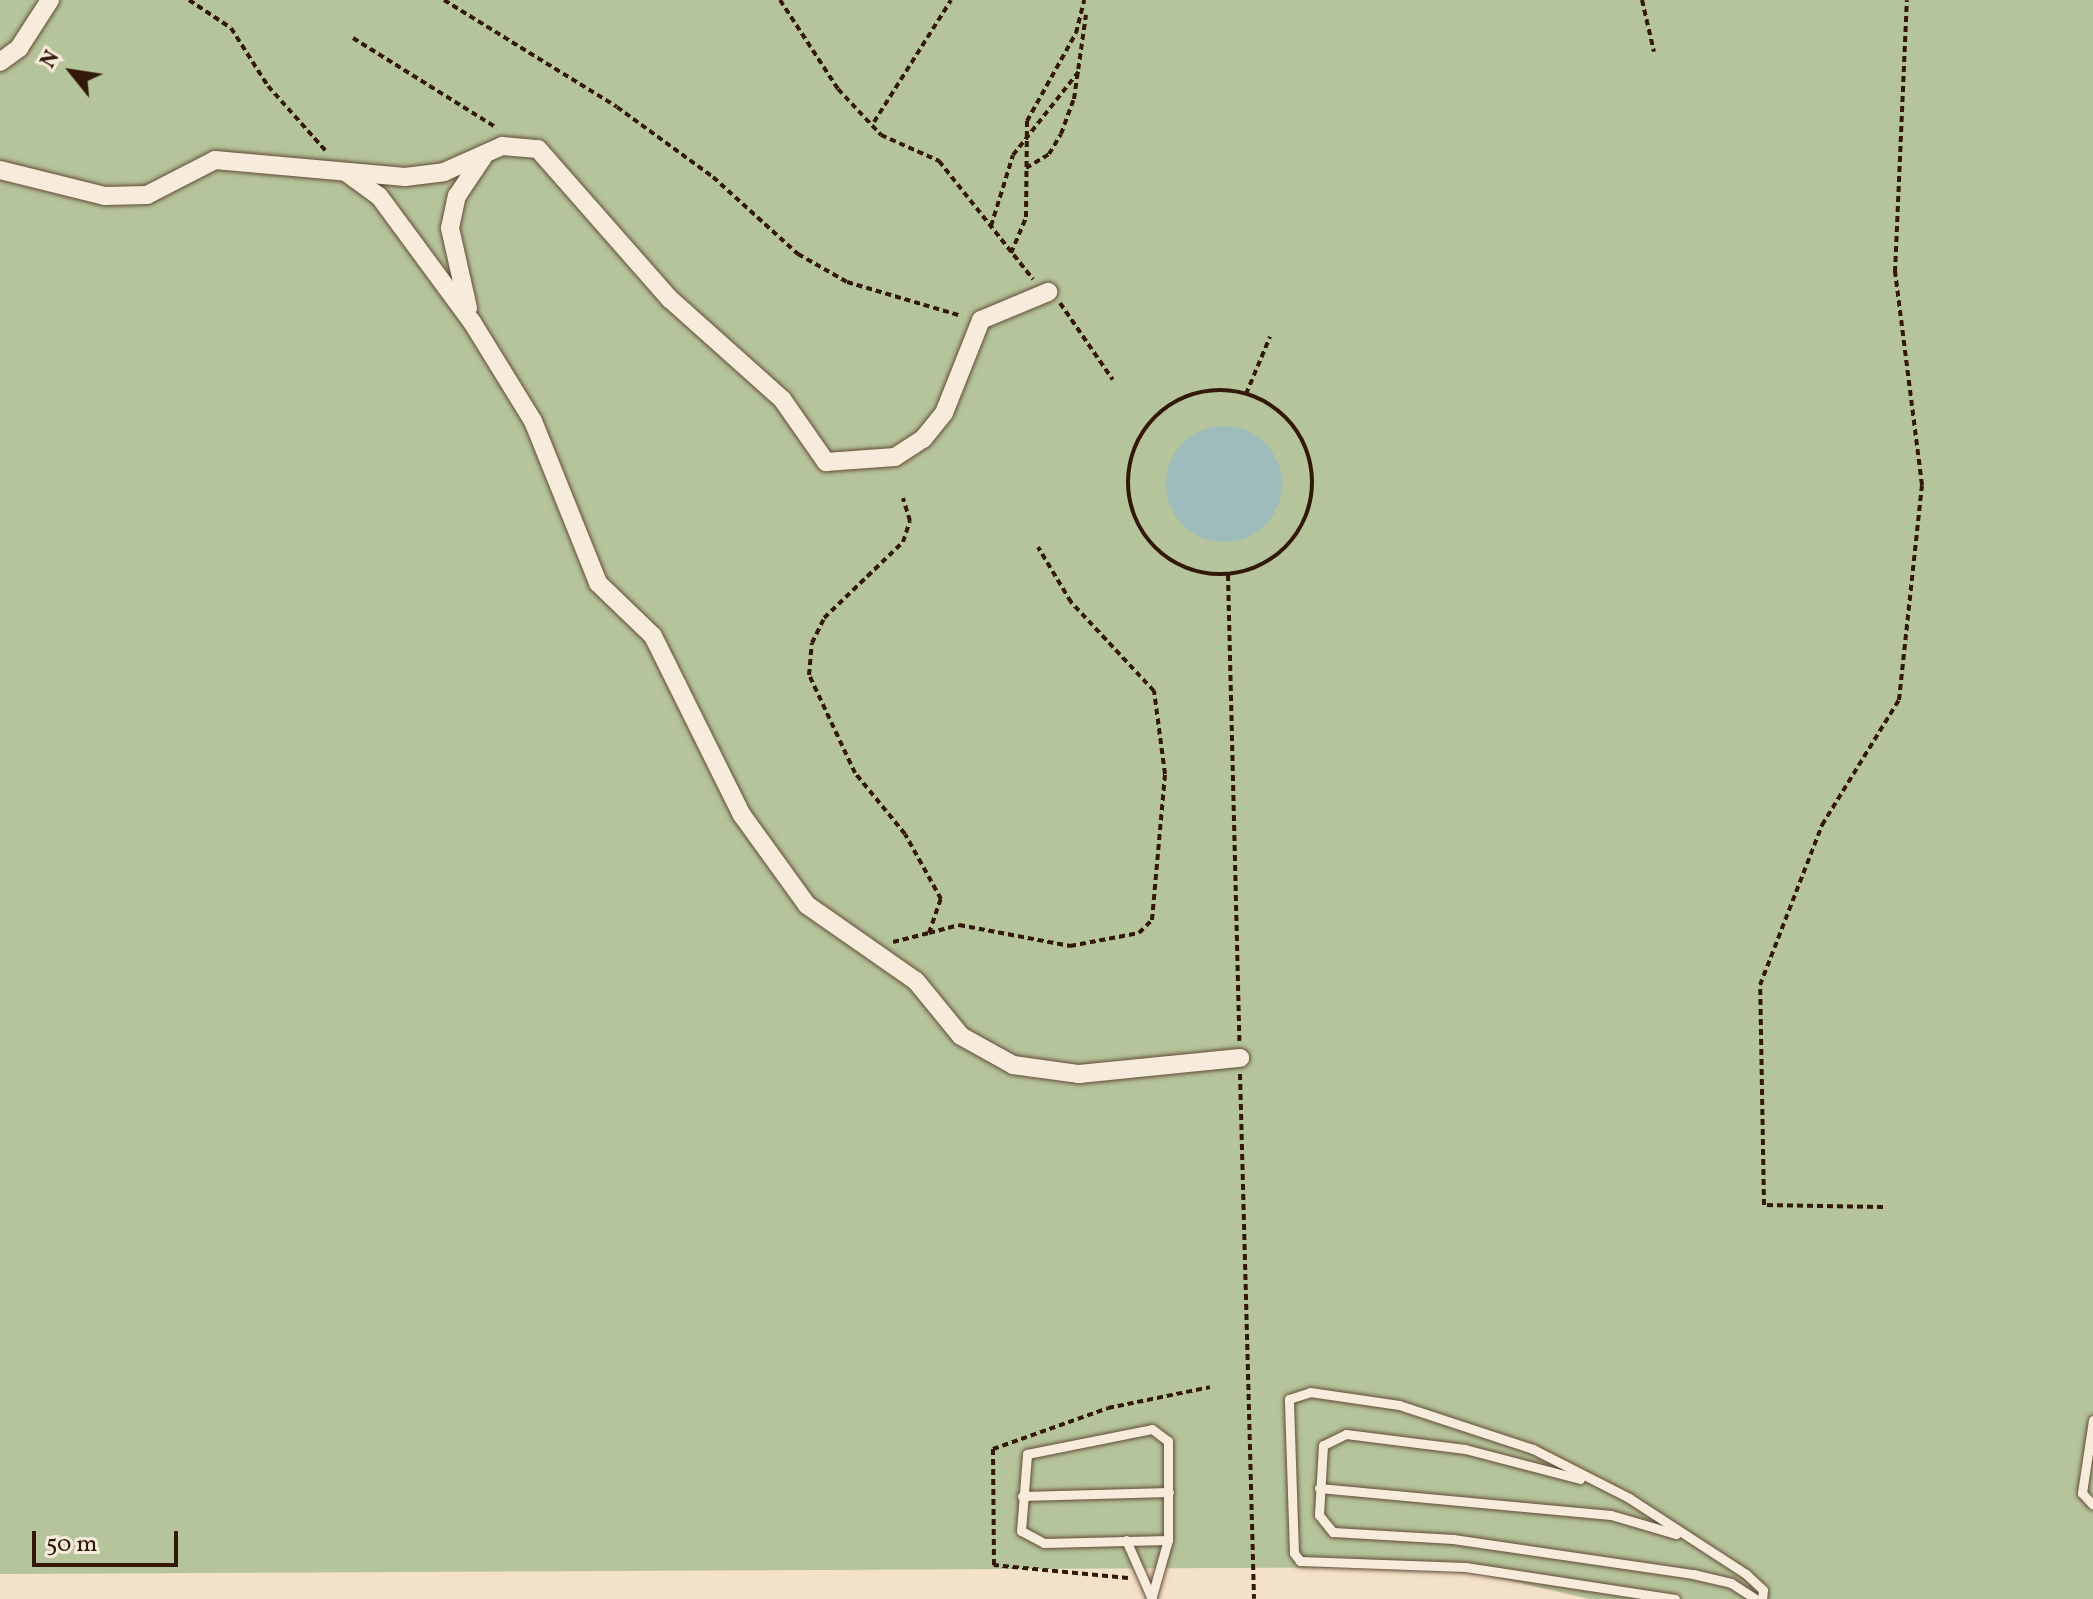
<!DOCTYPE html>
<style>
body{margin:0}
#map{position:relative;width:2093px;height:1599px;overflow:hidden;background:#f3e1c8;font-family:Vollkorn,serif}
div>[style]{position:absolute}
[style*='--x']{left:calc(var(--x)*1px);top:calc(var(--y)*1px);width:calc(var(--w)*1px);rotate:calc(var(--a)*1deg)}
.green>*{inset:0;background:#b5c49a}
.water>*{inset:0;background:#9dbcbb}
.round{border-radius:50%}
.path>*{height:4px;margin-top:-2px;transform-origin:0;background:repeating-linear-gradient(90deg,#331808 0 6px,transparent 0 10px)}
.path>.ring{margin:-2px;padding:0;box-sizing:content-box;background:none;border:4px solid #331808;border-radius:50%}
.roads{filter:drop-shadow(0 0 2px #634a38) drop-shadow(0 0 2px #634a38)}
.service>*{height:9px;margin:-4.5px;padding:0 4.5px;transform-origin:4.5px;border-radius:4.5px;background:#f7ecdb}
.minor>*{height:18px;margin:-9px;padding:0 9px;transform-origin:9px;border-radius:9px;background:#f7ecdb}
span{translate:-50% -50%;white-space:nowrap;text-align:center;line-height:1.15;-webkit-text-stroke:7px #f7ecdb;paint-order:stroke}
.north{position:absolute;left:32px;top:32px;width:80px;height:80px;-webkit-text-stroke:6px #f7ecdb;paint-order:stroke;rotate:300deg;font-size:22px;font-weight:700;line-height:32px;text-align:center;color:#331808}
.north::after{content:'';display:block;margin:auto;width:28px;height:36px;background:#331808;clip-path:polygon(50% 0,100% 100%,50% 72%,0 100%)}
.scale{position:absolute;left:32px;top:1531px;width:146px;height:36px;box-sizing:border-box;border:4px solid #331808;border-top:0;padding-left:10px;font-size:24px;line-height:28px;white-space:nowrap;color:#331808;-webkit-text-stroke:6px #f7ecdb;paint-order:stroke}
</style>
<div id="map">
<div class="green">
<i style="clip-path:polygon(0 0,2093px 0,2093px 1599px,1590px 1599px,1450px 1567px,0 1574px)"></i>
</div>
<div class="water">
<i class="round" style="left:1166px;top:426px;width:116px;height:116px"></i>
</div>
<div class="path">
<i style="--x:189;--y:0;--w:50;--a:33.7"></i>
<i style="--x:231;--y:28;--w:69;--a:57.5"></i>
<i style="--x:268;--y:86;--w:87;--a:48.3"></i>
<i style="--x:444;--y:0;--w:203;--a:31.7"></i>
<i style="--x:617;--y:107;--w:119;--a:36.1"></i>
<i style="--x:713;--y:177;--w:115;--a:42.2"></i>
<i style="--x:798;--y:254;--w:56;--a:29.7"></i>
<i style="--x:847;--y:282;--w:120;--a:16.5"></i>
<i style="--x:780;--y:0;--w:106;--a:56.9"></i>
<i style="--x:838;--y:89;--w:63;--a:46.9"></i>
<i style="--x:881;--y:135;--w:64;--a:24.1"></i>
<i style="--x:939;--y:161;--w:151;--a:51.5"></i>
<i style="--x:1642;--y:0;--w:53;--a:77"></i>
<i style="--x:353;--y:38;--w:170;--a:32"></i>
<i style="--x:874;--y:122;--w:144;--a:-57.7"></i>
<i style="--x:1026;--y:168;--w:27;--a:-31"></i>
<i style="--x:1049;--y:154;--w:23;--a:-59"></i>
<i style="--x:1061;--y:134;--w:37;--a:-70"></i>
<i style="--x:1074;--y:99;--w:85;--a:-81.9"></i>
<i style="--x:991;--y:226;--w:74;--a:-72.8"></i>
<i style="--x:1013;--y:155;--w:108;--a:-51.8"></i>
<i style="--x:1011;--y:253;--w:39;--a:-67"></i>
<i style="--x:1026;--y:217;--w:96;--a:-89.4"></i>
<i style="--x:1027;--y:121;--w:101;--a:-60.9"></i>
<i style="--x:1076;--y:33;--w:34;--a:-76"></i>
<i style="--x:1060;--y:303;--w:93;--a:55.5"></i>
<i class="ring" style="left:1128px;top:390px;width:180px;height:180px"></i>
<i style="--x:1246;--y:394;--w:62;--a:-67.2"></i>
<i style="--x:1228;--y:575;--w:466;--a:88.6"></i>
<i style="--x:929;--y:933;--w:31;--a:-15"></i>
<i style="--x:959;--y:925;--w:113;--a:10.7"></i>
<i style="--x:1070;--y:946;--w:70;--a:-10.7"></i>
<i style="--x:1139;--y:933;--w:18;--a:-45"></i>
<i style="--x:1152;--y:920;--w:147;--a:-84.9"></i>
<i style="--x:1165;--y:774;--w:84;--a:-97.5"></i>
<i style="--x:1154;--y:691;--w:122;--a:-133"></i>
<i style="--x:1071;--y:602;--w:64;--a:-121"></i>
<i style="--x:893;--y:942;--w:37;--a:-14"></i>
<i style="--x:929;--y:933;--w:36;--a:-71"></i>
<i style="--x:941;--y:899;--w:74;--a:-119"></i>
<i style="--x:905;--y:834;--w:79;--a:-129.3"></i>
<i style="--x:855;--y:773;--w:108;--a:-115.1"></i>
<i style="--x:809;--y:675;--w:32;--a:-85"></i>
<i style="--x:812;--y:643;--w:28;--a:-64"></i>
<i style="--x:824;--y:618;--w:110;--a:-43.9"></i>
<i style="--x:903;--y:542;--w:22;--a:-72"></i>
<i style="--x:910;--y:521;--w:24;--a:-107"></i>
<i style="--x:1240;--y:1074;--w:525;--a:88.47"></i>
<i style="--x:1883;--y:1207;--w:119;--a:-179"></i>
<i style="--x:1764;--y:1205;--w:220;--a:-91"></i>
<i style="--x:1760;--y:985;--w:172;--a:-68.8"></i>
<i style="--x:1822;--y:825;--w:147;--a:-58.4"></i>
<i style="--x:1899;--y:700;--w:216;--a:-83.9"></i>
<i style="--x:1922;--y:485;--w:215;--a:-97.2"></i>
<i style="--x:1895;--y:272;--w:272;--a:-87.5"></i>
<i style="--x:1128;--y:1578;--w:135;--a:-174.5"></i>
<i style="--x:994;--y:1565;--w:116;--a:-90.5"></i>
<i style="--x:993;--y:1449;--w:122;--a:-19.6"></i>
<i style="--x:1108;--y:1408;--w:104;--a:-11.6"></i>
</div>
<div class="roads">
<div class="service">
<i style="--x:2093;--y:1420;--w:74;--a:98.6"></i>
<i style="--x:2082;--y:1493;--w:16;--a:47"></i>
<i style="--x:1152;--y:1429;--w:20;--a:37"></i>
<i style="--x:1168;--y:1441;--w:99;--a:90"></i>
<i style="--x:1168;--y:1540;--w:124;--a:178.6"></i>
<i style="--x:1044;--y:1543;--w:26;--a:-152"></i>
<i style="--x:1021;--y:1531;--w:77;--a:-85.5"></i>
<i style="--x:1027;--y:1454;--w:127;--a:-11.3"></i>
<i style="--x:1580;--y:1479;--w:119;--a:-165.4"></i>
<i style="--x:1465;--y:1449;--w:120;--a:-172.8"></i>
<i style="--x:1346;--y:1434;--w:25;--a:154"></i>
<i style="--x:1323;--y:1445;--w:70;--a:93.3"></i>
<i style="--x:1319;--y:1515;--w:22;--a:51"></i>
<i style="--x:1333;--y:1532;--w:120;--a:3.3"></i>
<i style="--x:1453;--y:1539;--w:243;--a:8.3"></i>
<i style="--x:1693;--y:1574;--w:39;--a:13"></i>
<i style="--x:1731;--y:1583;--w:30;--a:33"></i>
<i style="--x:1319;--y:1488;--w:293;--a:5.3"></i>
<i style="--x:1611;--y:1515;--w:68;--a:16.3"></i>
<i style="--x:1022;--y:1496;--w:147;--a:-1.6"></i>
<i style="--x:1126;--y:1540;--w:64;--a:66.2"></i>
<i style="--x:1152;--y:1596;--w:58;--a:-74.1"></i>
<i style="--x:1675;--y:1599;--w:212;--a:-171.3"></i>
<i style="--x:1465;--y:1567;--w:165;--a:-177.9"></i>
<i style="--x:1300;--y:1561;--w:10;--a:-127"></i>
<i style="--x:1294;--y:1553;--w:154;--a:-91.9"></i>
<i style="--x:1289;--y:1399;--w:22;--a:-18"></i>
<i style="--x:1310;--y:1392;--w:90;--a:8.3"></i>
<i style="--x:1399;--y:1405;--w:141;--a:18.2"></i>
<i style="--x:1533;--y:1449;--w:108;--a:27"></i>
<i style="--x:1629;--y:1498;--w:140;--a:33"></i>
<i style="--x:1746;--y:1574;--w:23;--a:43"></i>
<i style="--x:1763;--y:1590;--w:9;--a:96"></i>
</div>
<div class="minor">
<i style="--x:0;--y:62;--w:24;--a:-36"></i>
<i style="--x:19;--y:48;--w:57;--a:-57.1"></i>
<i style="--x:0;--y:170;--w:108;--a:13.9"></i>
<i style="--x:105;--y:196;--w:42;--a:-1.4"></i>
<i style="--x:147;--y:195;--w:76;--a:-27.2"></i>
<i style="--x:215;--y:160;--w:191;--a:5.1"></i>
<i style="--x:405;--y:177;--w:39;--a:-7"></i>
<i style="--x:444;--y:172;--w:64;--a:-24.1"></i>
<i style="--x:502;--y:146;--w:36;--a:5"></i>
<i style="--x:538;--y:149;--w:200;--a:48.7"></i>
<i style="--x:670;--y:299;--w:150;--a:41.8"></i>
<i style="--x:782;--y:399;--w:77;--a:55.1"></i>
<i style="--x:826;--y:462;--w:69;--a:-4.1"></i>
<i style="--x:895;--y:457;--w:33;--a:-33"></i>
<i style="--x:923;--y:439;--w:33;--a:-51"></i>
<i style="--x:944;--y:413;--w:100;--a:-68.3"></i>
<i style="--x:981;--y:320;--w:73;--a:-22.7"></i>
<i style="--x:347;--y:173;--w:39;--a:36"></i>
<i style="--x:379;--y:196;--w:157;--a:53.6"></i>
<i style="--x:472;--y:322;--w:116;--a:58.4"></i>
<i style="--x:533;--y:421;--w:175;--a:68.1"></i>
<i style="--x:598;--y:583;--w:76;--a:43.9"></i>
<i style="--x:653;--y:636;--w:200;--a:63.6"></i>
<i style="--x:742;--y:815;--w:111;--a:54.2"></i>
<i style="--x:807;--y:905;--w:133;--a:34.9"></i>
<i style="--x:916;--y:981;--w:71;--a:50.7"></i>
<i style="--x:961;--y:1036;--w:60;--a:29.1"></i>
<i style="--x:1013;--y:1065;--w:67;--a:7.8"></i>
<i style="--x:1079;--y:1074;--w:162;--a:-5.7"></i>
<i style="--x:468;--y:308;--w:82;--a:-102.7"></i>
<i style="--x:450;--y:228;--w:33;--a:-78"></i>
<i style="--x:457;--y:196;--w:47;--a:-56.3"></i>
</div>
</div>
<div class="north">N</div>
<div class="scale">50 m</div>
</div>
